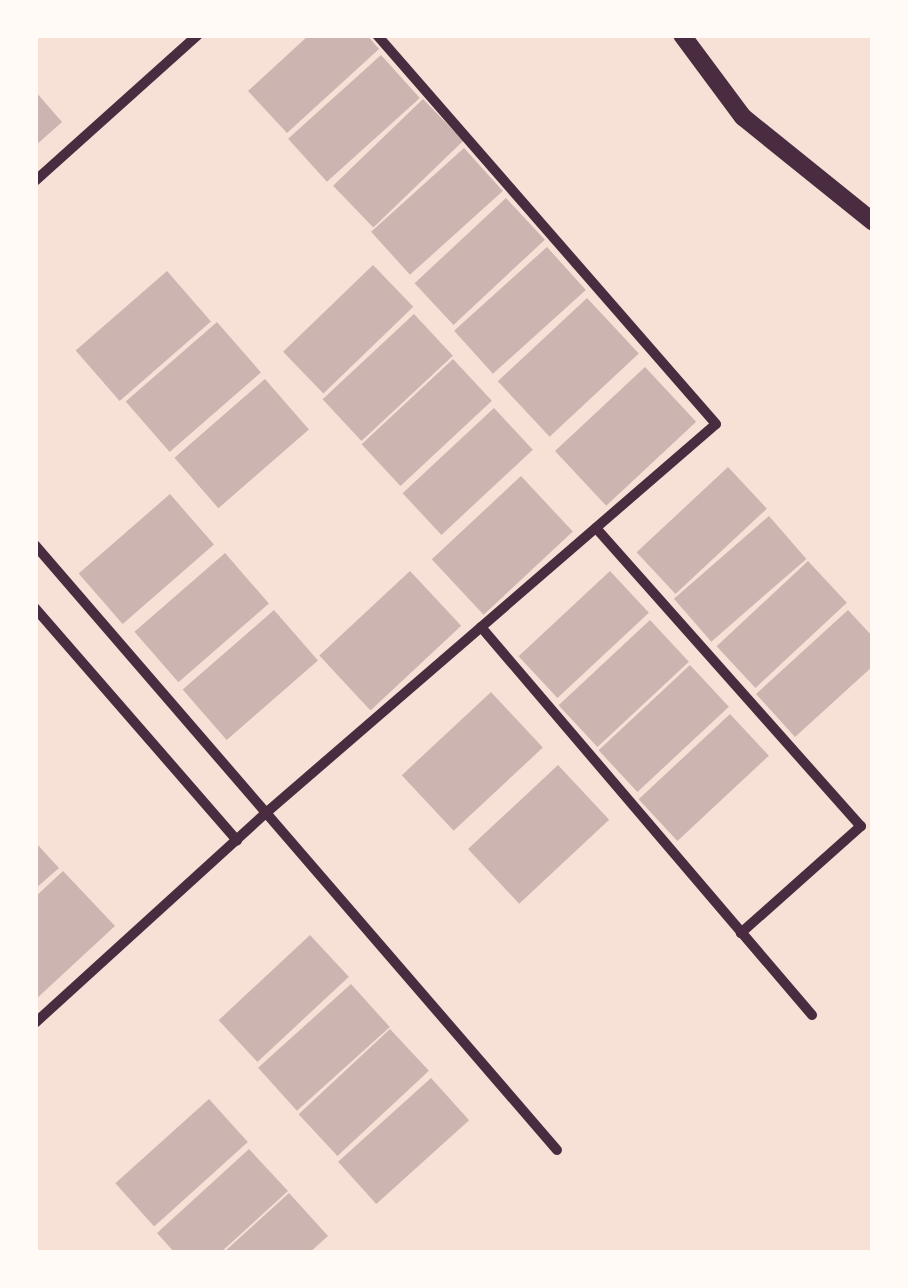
<!DOCTYPE html>
<style>
body{margin:0}
#map{position:relative;width:908px;height:1288px;overflow:hidden;background:#f7e1d7;font-family:"Noto Sans",sans-serif}
div>[style]{position:absolute}
[style*='--x']{left:calc(var(--x)*1px);top:calc(var(--y)*1px);width:calc(var(--w)*1px);rotate:calc(var(--a)*1deg)}
.building>*{inset:0;background:#ccb4b1;transform-origin:0 0}
.minor>*{height:10px;margin:-5px;padding:0 5px;transform-origin:5px;border-radius:5px;background:#4a2c40}
.tertiary>*{height:18px;margin:-9px;padding:0 9px;transform-origin:9px;border-radius:9px;background:#4a2c40}
span{translate:-50% -50%;white-space:nowrap;text-align:center;line-height:1.15;-webkit-text-stroke:8px #fffaf5;paint-order:stroke}
.frame{position:absolute;inset:0;border:38px solid #fffaf5;pointer-events:none}
</style>
<div id="map">
<div class="building">
<i style="clip-path:polygon(309px 35px,367px 35px,379px 49px,287px 133px,248px 91px)"></i>
<i style="left:381px;top:55px;width:58px;height:125px;rotate:48deg"></i>
<i style="clip-path:polygon(35px 91px,62px 122px,35px 146px)"></i>
<i style="left:423px;top:99px;width:58px;height:125px;rotate:46deg"></i>
<i style="left:464px;top:148px;width:58px;height:125px;rotate:48deg"></i>
<i style="left:506px;top:198px;width:57px;height:125px;rotate:47deg"></i>
<i style="left:547px;top:247px;width:58px;height:125px;rotate:48deg"></i>
<i style="left:373px;top:265px;width:58px;height:125px;rotate:46deg"></i>
<i style="left:167px;top:271px;width:67px;height:121px;rotate:49deg"></i>
<i style="left:587px;top:298px;width:76px;height:122px;rotate:47deg"></i>
<i style="left:414px;top:314px;width:57px;height:125px;rotate:47deg"></i>
<i style="left:217px;top:322px;width:67px;height:121px;rotate:49deg"></i>
<i style="left:453px;top:359px;width:57px;height:125px;rotate:47deg"></i>
<i style="left:645px;top:367px;width:75px;height:123px;rotate:47deg"></i>
<i style="left:265px;top:379px;width:67px;height:120px;rotate:49deg"></i>
<i style="left:494px;top:408px;width:57px;height:125px;rotate:47deg"></i>
<i style="left:728px;top:467px;width:57px;height:125px;rotate:47deg"></i>
<i style="left:521px;top:476px;width:76px;height:122px;rotate:47deg"></i>
<i style="left:170px;top:494px;width:67px;height:121px;rotate:49deg"></i>
<i style="left:769px;top:516px;width:57px;height:126px;rotate:49deg"></i>
<i style="left:225px;top:553px;width:67px;height:120px;rotate:49deg"></i>
<i style="left:808px;top:561px;width:57px;height:125px;rotate:47deg"></i>
<i style="left:410px;top:571px;width:75px;height:124px;rotate:47deg"></i>
<i style="left:610px;top:571px;width:57px;height:125px;rotate:47deg"></i>
<i style="left:274px;top:610px;width:67px;height:121px;rotate:49deg"></i>
<i style="clip-path:polygon(848px 610px,873px 637px,873px 666px,795px 737px,756px 694px)"></i>
<i style="left:650px;top:620px;width:57px;height:125px;rotate:47deg"></i>
<i style="left:690px;top:665px;width:57px;height:125px;rotate:47deg"></i>
<i style="left:491px;top:692px;width:76px;height:122px;rotate:47deg"></i>
<i style="left:730px;top:714px;width:57px;height:125px;rotate:47deg"></i>
<i style="left:558px;top:765px;width:75px;height:123px;rotate:47deg"></i>
<i style="clip-path:polygon(35px 842px,59px 868px,35px 889px)"></i>
<i style="clip-path:polygon(63px 871px,115px 926px,35px 1000px,35px 897px)"></i>
<i style="left:310px;top:935px;width:57px;height:125px;rotate:47deg"></i>
<i style="left:351px;top:984px;width:58px;height:125px;rotate:48deg"></i>
<i style="left:390px;top:1029px;width:57px;height:125px;rotate:47deg"></i>
<i style="left:431px;top:1078px;width:57px;height:125px;rotate:48deg"></i>
<i style="left:209px;top:1099px;width:58px;height:126px;rotate:48deg"></i>
<i style="clip-path:polygon(249px 1149px,288px 1191px,220px 1253px,175px 1253px,157px 1233px)"></i>
<i style="clip-path:polygon(289px 1193px,328px 1236px,309px 1253px,223px 1253px)"></i>
</div>
<div class="minor">
<i style="--x:35;--y:181;--w:219;--a:-41.9"></i>
<i style="--x:596;--y:528;--w:399;--a:48.4"></i>
<i style="--x:861;--y:826;--w:161;--a:138.3"></i>
<i style="--x:35;--y:545;--w:799;--a:49.21"></i>
<i style="--x:35;--y:608;--w:308;--a:49"></i>
<i style="--x:481;--y:627;--w:510;--a:49.53"></i>
<i style="--x:35;--y:1023;--w:314;--a:-42.3"></i>
<i style="--x:267;--y:812;--w:593;--a:-40.83"></i>
<i style="--x:716;--y:424;--w:516;--a:-131.07"></i>
</div>
<div class="tertiary">
<i style="--x:682;--y:35;--w:102;--a:53.4"></i>
<i style="--x:743;--y:117;--w:167;--a:38.9"></i>
</div>
<div class="frame"></div>
</div>
